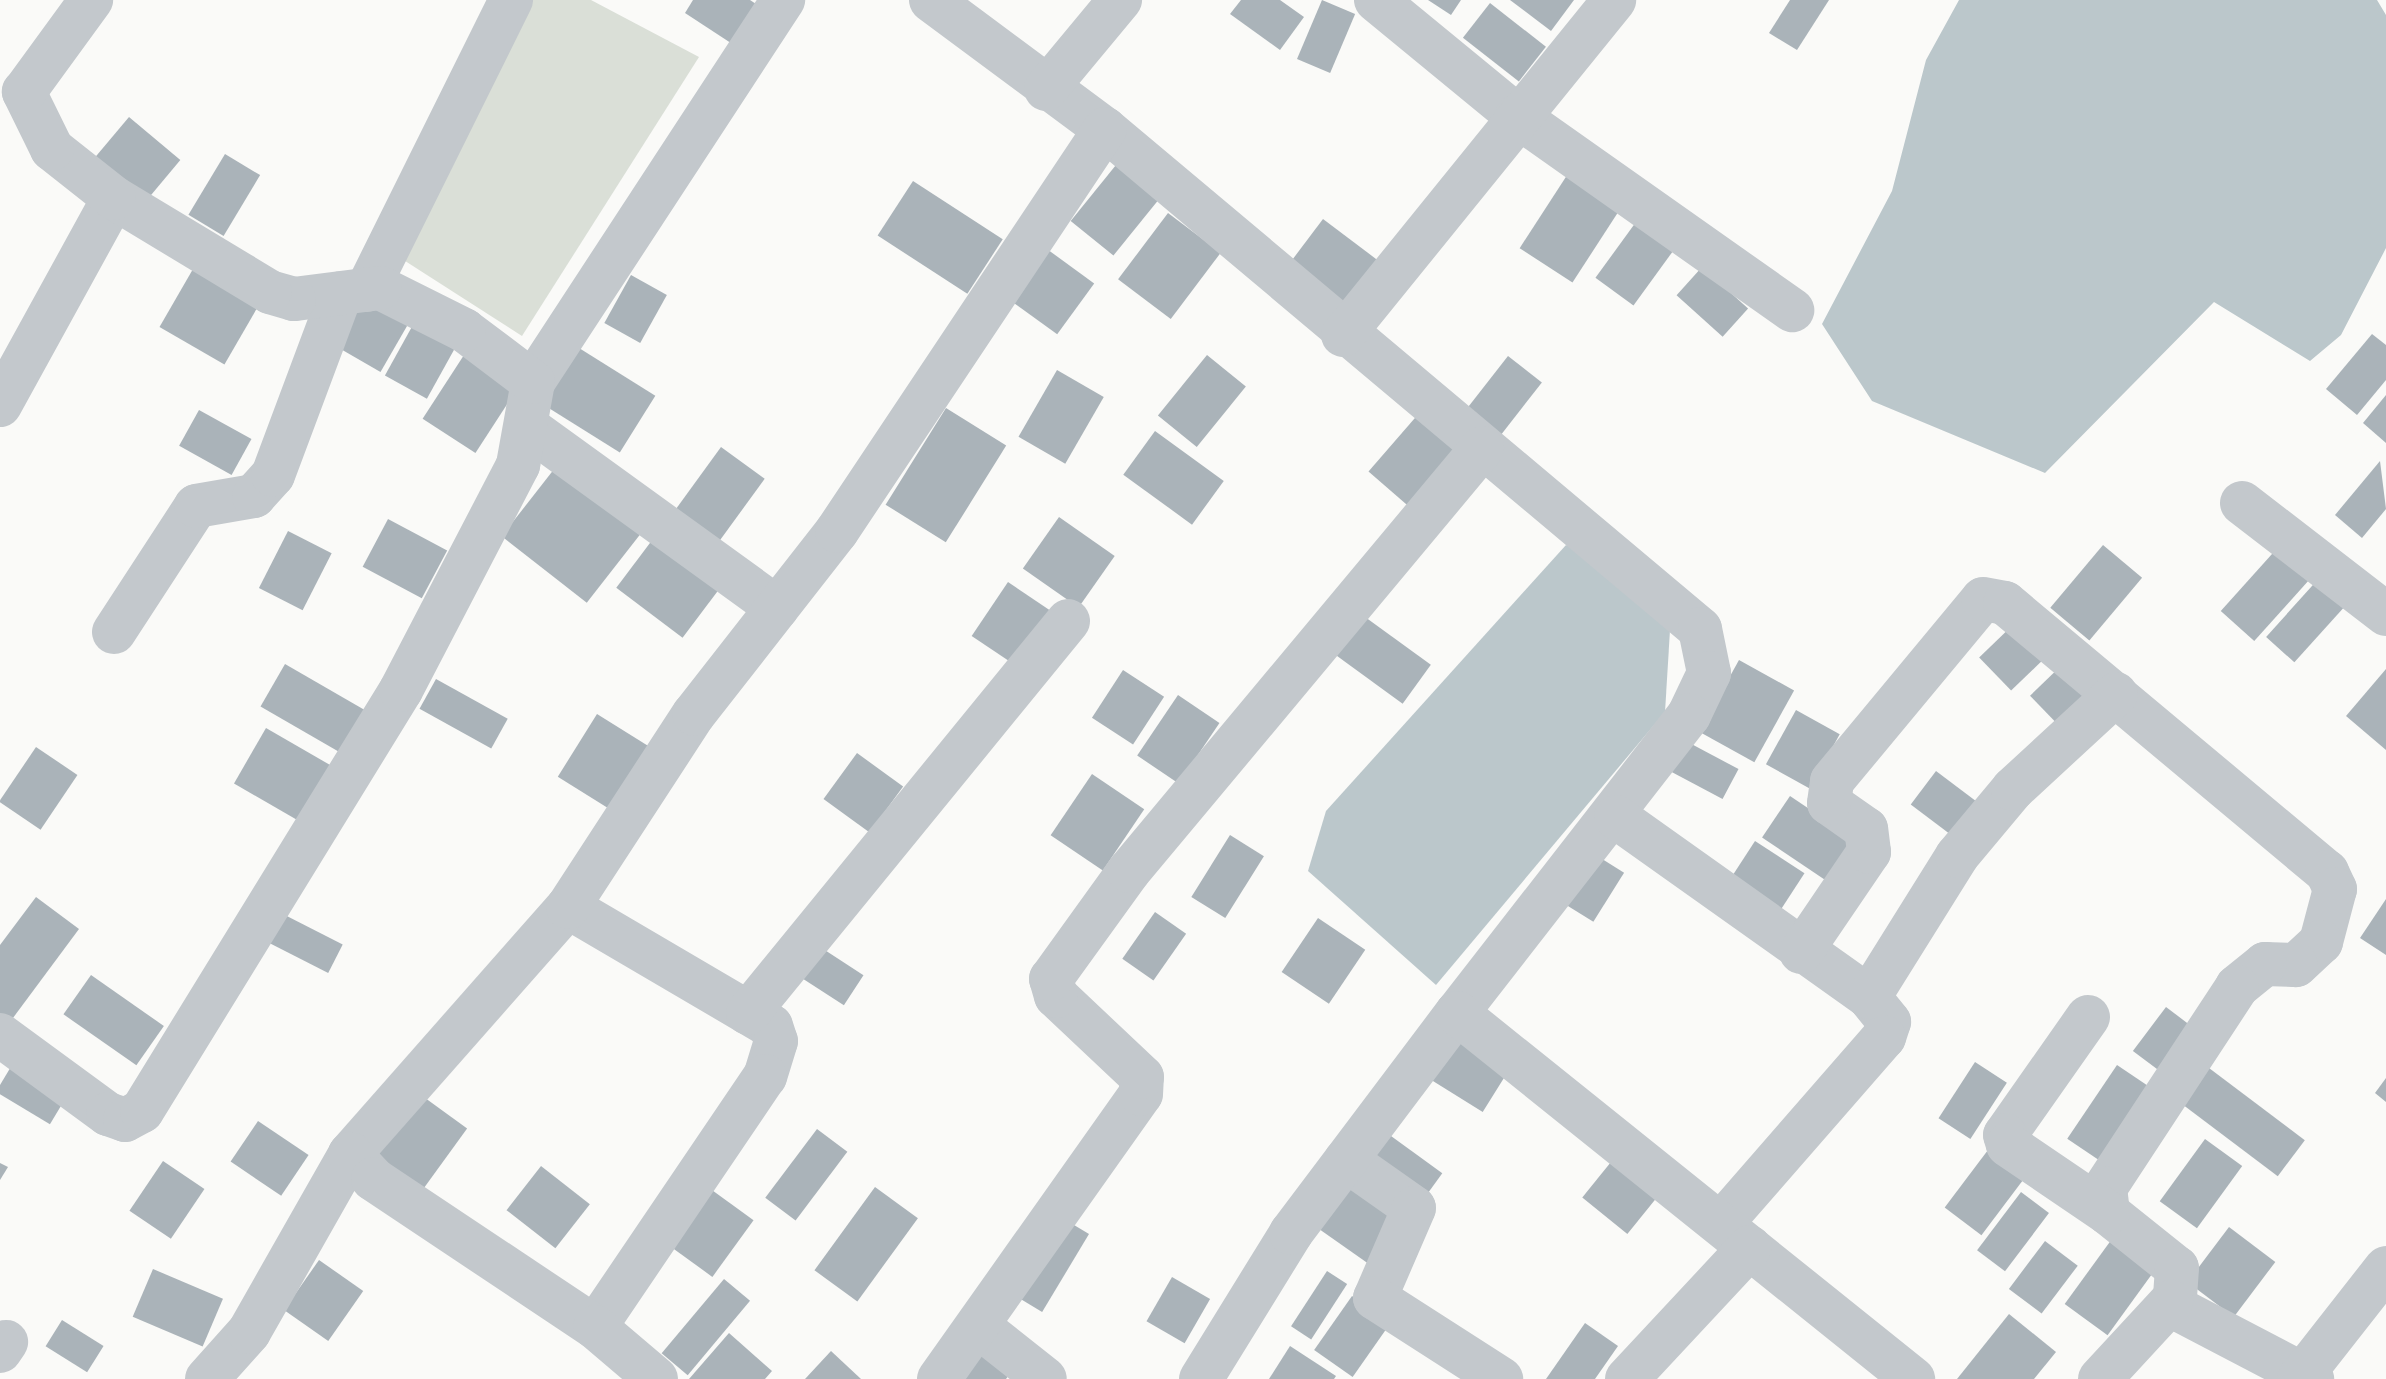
<!DOCTYPE html>
<style>
body{margin:0}
#map{position:relative;width:2386px;height:1379px;overflow:hidden;background:#fafaf8;font-family:"Nunito Sans",sans-serif}
div>[style]{position:absolute}
[style*='--x']{left:calc(var(--x)*1px);top:calc(var(--y)*1px);width:calc(var(--w)*1px);rotate:calc(var(--a)*1deg)}
.green>*{inset:0;background:#dadfd7}
.water>*{inset:0;background:#bbc7cb}
.building>*{inset:0;background:#aab3b9;transform-origin:0 0}
.minor>*{height:44px;margin:-22px;padding:0 22px;transform-origin:22px;border-radius:22px;background:#c3c8cc}
span{translate:-50% -50%;white-space:nowrap;text-align:center;line-height:1.15;-webkit-text-stroke:8px #fff;paint-order:stroke}
</style>
<div id="map">
<div class="green">
<i style="clip-path:polygon(523px 0,591px 0,699px 57px,522px 336px,402px 259px)"></i>
</div>
<div class="water">
<i style="clip-path:polygon(1959px 0,2377px 0,2386px 15px,2386px 248px,2341px 335px,2310px 361px,2214px 302px,2045px 473px,1872px 401px,1822px 324px,1892px 191px,1926px 60px)"></i>
<i style="clip-path:polygon(1566px 545px,1588px 555px,1670px 630px,1665px 712px,1436px 985px,1308px 871px,1326px 811px)"></i>
</div>
<div class="building">
<i style="clip-path:polygon(693px 0,750px 0,765px 10px,740px 49px,685px 13px)"></i>
<i style="clip-path:polygon(1241px 0,1280px 0,1304px 17px,1280px 50px,1230px 14px)"></i>
<i style="left:1322px;top:0;width:36px;height:64px;rotate:23deg"></i>
<i style="clip-path:polygon(1428px 0,1461px 0,1451px 15px)"></i>
<i style="clip-path:polygon(1510px 0,1574px 0,1551px 31px)"></i>
<i style="clip-path:polygon(1790px 0,1829px 0,1797px 50px,1769px 33px)"></i>
<i style="left:1490px;top:3px;width:71px;height:44px;rotate:38deg"></i>
<i style="left:129px;top:117px;width:67px;height:52px;rotate:40deg"></i>
<i style="left:225px;top:154px;width:41px;height:71px;rotate:31deg"></i>
<i style="left:1116px;top:165px;width:55px;height:72px;rotate:39deg"></i>
<i style="left:1573px;top:166px;width:63px;height:98px;rotate:33deg"></i>
<i style="left:913px;top:181px;width:107px;height:65px;rotate:33deg"></i>
<i style="left:1168px;top:213px;width:66px;height:83px;rotate:37deg"></i>
<i style="left:1323px;top:219px;width:73px;height:61px;rotate:37deg"></i>
<i style="left:1636px;top:222px;width:47px;height:69px;rotate:36deg"></i>
<i style="left:1040px;top:244px;width:67px;height:63px;rotate:36deg"></i>
<i style="left:1702px;top:267px;width:62px;height:38px;rotate:42deg"></i>
<i style="left:193px;top:269px;width:75px;height:67px;rotate:30deg"></i>
<i style="left:631px;top:275px;width:41px;height:55px;rotate:29deg"></i>
<i style="left:362px;top:292px;width:56px;height:60px;rotate:30deg"></i>
<i style="left:414px;top:323px;width:48px;height:60px;rotate:29deg"></i>
<i style="clip-path:polygon(2372px 334px,2386px 345px,2386px 380px,2357px 415px,2326px 389px)"></i>
<i style="left:579px;top:348px;width:90px;height:67px;rotate:32deg"></i>
<i style="left:464px;top:355px;width:63px;height:76px;rotate:33deg"></i>
<i style="left:1207px;top:355px;width:50px;height:78px;rotate:39deg"></i>
<i style="left:1508px;top:356px;width:43px;height:66px;rotate:38deg"></i>
<i style="left:1057px;top:370px;width:54px;height:77px;rotate:30deg"></i>
<i style="clip-path:polygon(2386px 395px,2386px 443px,2363px 423px)"></i>
<i style="left:946px;top:408px;width:71px;height:114px;rotate:32deg"></i>
<i style="left:199px;top:410px;width:60px;height:41px;rotate:29deg"></i>
<i style="left:1421px;top:411px;width:55px;height:80px;rotate:41deg"></i>
<i style="left:1155px;top:431px;width:85px;height:54px;rotate:36deg"></i>
<i style="left:721px;top:447px;width:54px;height:82px;rotate:36deg"></i>
<i style="left:562px;top:459px;width:108px;height:98px;rotate:38deg"></i>
<i style="clip-path:polygon(2380px 461px,2386px 509px,2362px 538px,2335px 515px)"></i>
<i style="left:1059px;top:517px;width:68px;height:63px;rotate:35deg"></i>
<i style="left:388px;top:519px;width:67px;height:54px;rotate:28deg"></i>
<i style="left:288px;top:531px;width:49px;height:64px;rotate:27deg"></i>
<i style="left:659px;top:531px;width:83px;height:71px;rotate:37deg"></i>
<i style="left:2281px;top:544px;width:45px;height:90px;rotate:42deg"></i>
<i style="left:2103px;top:545px;width:51px;height:82px;rotate:40deg"></i>
<i style="left:2321px;top:576px;width:38px;height:82px;rotate:42deg"></i>
<i style="left:1008px;top:582px;width:50px;height:65px;rotate:34deg"></i>
<i style="left:1354px;top:609px;width:95px;height:48px;rotate:36deg"></i>
<i style="left:2018px;top:620px;width:46px;height:54px;rotate:46deg"></i>
<i style="left:1739px;top:660px;width:63px;height:82px;rotate:29deg"></i>
<i style="left:2066px;top:661px;width:40px;height:50px;rotate:46deg"></i>
<i style="left:285px;top:664px;width:92px;height:49px;rotate:30deg"></i>
<i style="clip-path:polygon(2386px 669px,2386px 750px,2346px 716px)"></i>
<i style="left:1123px;top:670px;width:49px;height:57px;rotate:33deg"></i>
<i style="left:436px;top:679px;width:82px;height:34px;rotate:29deg"></i>
<i style="left:1178px;top:695px;width:50px;height:73px;rotate:34deg"></i>
<i style="left:1796px;top:710px;width:50px;height:62px;rotate:29deg"></i>
<i style="left:597px;top:714px;width:60px;height:74px;rotate:32deg"></i>
<i style="left:266px;top:728px;width:76px;height:64px;rotate:30deg"></i>
<i style="left:1682px;top:739px;width:64px;height:34px;rotate:28deg"></i>
<i style="left:36px;top:747px;width:50px;height:66px;rotate:34deg"></i>
<i style="left:857px;top:753px;width:57px;height:57px;rotate:36deg"></i>
<i style="left:1936px;top:771px;width:59px;height:42px;rotate:37deg"></i>
<i style="left:1092px;top:774px;width:63px;height:74px;rotate:34deg"></i>
<i style="left:1790px;top:796px;width:78px;height:50px;rotate:34deg"></i>
<i style="left:1230px;top:835px;width:40px;height:73px;rotate:32deg"></i>
<i style="left:1755px;top:841px;width:59px;height:46px;rotate:33deg"></i>
<i style="left:1591px;top:852px;width:39px;height:58px;rotate:32deg"></i>
<i style="clip-path:polygon(36px 897px,79px 929px,7px 1026px,0 1021px,0 945px)"></i>
<i style="clip-path:polygon(2386px 899px,2386px 955px,2360px 938px)"></i>
<i style="left:275px;top:910px;width:76px;height:32px;rotate:27deg"></i>
<i style="left:1155px;top:912px;width:38px;height:57px;rotate:35deg"></i>
<i style="left:1318px;top:918px;width:57px;height:65px;rotate:34deg"></i>
<i style="left:814px;top:943px;width:59px;height:36px;rotate:33deg"></i>
<i style="left:91px;top:975px;width:89px;height:48px;rotate:35deg"></i>
<i style="left:2166px;top:1007px;width:31px;height:55px;rotate:37deg"></i>
<i style="left:1449px;top:1032px;width:71px;height:50px;rotate:32deg"></i>
<i style="left:15px;top:1060px;width:63px;height:37px;rotate:31deg"></i>
<i style="left:1975px;top:1062px;width:38px;height:67px;rotate:33deg"></i>
<i style="left:2117px;top:1065px;width:43px;height:89px;rotate:34deg"></i>
<i style="left:2209px;top:1068px;width:120px;height:45px;rotate:37deg"></i>
<i style="clip-path:polygon(2386px 1078px,2386px 1102px,2375px 1093px)"></i>
<i style="left:421px;top:1095px;width:57px;height:75px;rotate:36deg"></i>
<i style="left:258px;top:1121px;width:61px;height:49px;rotate:34deg"></i>
<i style="left:1380px;top:1128px;width:77px;height:37px;rotate:36deg"></i>
<i style="left:817px;top:1129px;width:38px;height:86px;rotate:37deg"></i>
<i style="left:2205px;top:1139px;width:46px;height:77px;rotate:36deg"></i>
<i style="left:1988px;top:1150px;width:46px;height:72px;rotate:37deg"></i>
<i style="left:1615px;top:1157px;width:58px;height:52px;rotate:39deg"></i>
<i style="left:163px;top:1161px;width:50px;height:60px;rotate:34deg"></i>
<i style="clip-path:polygon(0 1163px,8px 1167px,0 1180px)"></i>
<i style="left:541px;top:1166px;width:62px;height:56px;rotate:38deg"></i>
<i style="left:1350px;top:1175px;width:66px;height:62px;rotate:35deg"></i>
<i style="left:705px;top:1185px;width:60px;height:70px;rotate:36deg"></i>
<i style="left:875px;top:1187px;width:53px;height:103px;rotate:36deg"></i>
<i style="left:2021px;top:1192px;width:35px;height:73px;rotate:37deg"></i>
<i style="left:1059px;top:1216px;width:35px;height:91px;rotate:31deg"></i>
<i style="left:2229px;top:1227px;width:58px;height:69px;rotate:37deg"></i>
<i style="left:2117px;top:1232px;width:53px;height:89px;rotate:36deg"></i>
<i style="left:2045px;top:1241px;width:41px;height:60px;rotate:37deg"></i>
<i style="left:319px;top:1260px;width:54px;height:61px;rotate:35deg"></i>
<i style="left:153px;top:1269px;width:76px;height:52px;rotate:23deg"></i>
<i style="left:1327px;top:1271px;width:24px;height:66px;rotate:33deg"></i>
<i style="left:1172px;top:1277px;width:44px;height:51px;rotate:30deg"></i>
<i style="left:724px;top:1279px;width:34px;height:97px;rotate:40deg"></i>
<i style="left:1352px;top:1296px;width:47px;height:66px;rotate:35deg"></i>
<i style="clip-path:polygon(2009px 1314px,2056px 1352px,2034px 1379px,1957px 1379px)"></i>
<i style="left:62px;top:1320px;width:49px;height:31px;rotate:32deg"></i>
<i style="clip-path:polygon(1585px 1323px,1618px 1346px,1595px 1379px,1546px 1379px)"></i>
<i style="clip-path:polygon(729px 1333px,772px 1371px,765px 1379px,689px 1379px)"></i>
<i style="clip-path:polygon(981px 1341px,1014px 1368px,1006px 1379px,951px 1379px)"></i>
<i style="clip-path:polygon(1290px 1346px,1336px 1376px,1334px 1379px,1269px 1379px)"></i>
<i style="clip-path:polygon(831px 1351px,861px 1379px,805px 1379px)"></i>
</div>
<div class="minor">
<i style="--x:931;--y:0;--w:217;--a:36.6"></i>
<i style="--x:1105;--y:129;--w:777;--a:40.04"></i>
<i style="--x:1700;--y:629;--w:45;--a:78.4"></i>
<i style="--x:1709;--y:673;--w:47;--a:115.5"></i>
<i style="--x:1689;--y:715;--w:378;--a:127.9"></i>
<i style="--x:1376;--y:0;--w:183;--a:39.4"></i>
<i style="--x:1517;--y:116;--w:337;--a:35.2"></i>
<i style="--x:1046;--y:89;--w:116;--a:-50.3"></i>
<i style="--x:367;--y:290;--w:324;--a:-63.6"></i>
<i style="--x:1343;--y:335;--w:431;--a:-51"></i>
<i style="--x:533;--y:382;--w:457;--a:-56.8"></i>
<i style="--x:0;--y:405;--w:236;--a:-61.2"></i>
<i style="--x:526;--y:426;--w:310;--a:35.9"></i>
<i style="--x:2242;--y:503;--w:182;--a:37.6"></i>
<i style="--x:114;--y:632;--w:150;--a:-56.9"></i>
<i style="--x:196;--y:506;--w:59;--a:-9.8"></i>
<i style="--x:254;--y:496;--w:28;--a:-48"></i>
<i style="--x:273;--y:475;--w:194;--a:-69.5"></i>
<i style="--x:1616;--y:817;--w:310;--a:35.4"></i>
<i style="--x:1869;--y:997;--w:32;--a:51"></i>
<i style="--x:1889;--y:1022;--w:16;--a:108"></i>
<i style="--x:1884;--y:1037;--w:248;--a:131.1"></i>
<i style="--x:568;--y:907;--w:235;--a:30.4"></i>
<i style="--x:771;--y:1026;--w:16;--a:72"></i>
<i style="--x:776;--y:1041;--w:37;--a:107"></i>
<i style="--x:765;--y:1076;--w:303;--a:124.1"></i>
<i style="--x:1801;--y:952;--w:121;--a:-55.8"></i>
<i style="--x:1869;--y:852;--w:23;--a:-97"></i>
<i style="--x:1866;--y:829;--w:45;--a:-144.9"></i>
<i style="--x:1829;--y:803;--w:22;--a:-82"></i>
<i style="--x:1832;--y:781;--w:236;--a:-50.3"></i>
<i style="--x:1983;--y:599;--w:22;--a:10"></i>
<i style="--x:2005;--y:603;--w:420;--a:39.9"></i>
<i style="--x:2327;--y:872;--w:19;--a:65"></i>
<i style="--x:2335;--y:889;--w:55;--a:104.8"></i>
<i style="--x:2321;--y:942;--w:34;--a:137"></i>
<i style="--x:2296;--y:965;--w:31;--a:-178"></i>
<i style="--x:2265;--y:964;--w:36;--a:141"></i>
<i style="--x:2237;--y:987;--w:240;--a:123.3"></i>
<i style="--x:2105;--y:1188;--w:25;--a:83"></i>
<i style="--x:2108;--y:1213;--w:88;--a:38.6"></i>
<i style="--x:2177;--y:1268;--w:39;--a:94"></i>
<i style="--x:2174;--y:1307;--w:156;--a:27.6"></i>
<i style="--x:1869;--y:997;--w:166;--a:-58"></i>
<i style="--x:1957;--y:856;--w:87;--a:-50.1"></i>
<i style="--x:2013;--y:789;--w:140;--a:-42.7"></i>
<i style="--x:748;--y:1013;--w:506;--a:-50.77"></i>
<i style="--x:2088;--y:1017;--w:144;--a:125.1"></i>
<i style="--x:2005;--y:1135;--w:10;--a:73"></i>
<i style="--x:2008;--y:1145;--w:121;--a:34.2"></i>
<i style="--x:0;--y:1035;--w:134;--a:36.2"></i>
<i style="--x:108;--y:1114;--w:18;--a:19"></i>
<i style="--x:125;--y:1120;--w:19;--a:-28"></i>
<i style="--x:142;--y:1111;--w:494;--a:-58.4"></i>
<i style="--x:401;--y:690;--w:254;--a:-62.5"></i>
<i style="--x:518;--y:465;--w:84;--a:-79.8"></i>
<i style="--x:533;--y:382;--w:86;--a:-143"></i>
<i style="--x:464;--y:330;--w:94;--a:-153.4"></i>
<i style="--x:380;--y:288;--w:87;--a:172.7"></i>
<i style="--x:294;--y:299;--w:25;--a:-164"></i>
<i style="--x:270;--y:292;--w:182;--a:-148.9"></i>
<i style="--x:114;--y:198;--w:79;--a:-141.7"></i>
<i style="--x:52;--y:149;--w:64;--a:-116.2"></i>
<i style="--x:24;--y:92;--w:114;--a:-53.9"></i>
<i style="--x:350;--y:1154;--w:329;--a:-48.6"></i>
<i style="--x:568;--y:907;--w:230;--a:-56.9"></i>
<i style="--x:694;--y:714;--w:232;--a:-52"></i>
<i style="--x:837;--y:531;--w:483;--a:-56.3"></i>
<i style="--x:1346;--y:1160;--w:83;--a:35.2"></i>
<i style="--x:1414;--y:1208;--w:98;--a:113.4"></i>
<i style="--x:1375;--y:1298;--w:150;--a:32.7"></i>
<i style="--x:978;--y:1326;--w:85;--a:38.3"></i>
<i style="--x:0;--y:1351;--w:11;--a:-56"></i>
<i style="--x:207;--y:1379;--w:63;--a:-48.2"></i>
<i style="--x:249;--y:1332;--w:205;--a:-60.4"></i>
<i style="--x:350;--y:1154;--w:34;--a:47"></i>
<i style="--x:373;--y:1179;--w:267;--a:33.7"></i>
<i style="--x:595;--y:1327;--w:80;--a:40.4"></i>
<i style="--x:939;--y:1379;--w:349;--a:-54.7"></i>
<i style="--x:1141;--y:1094;--w:17;--a:-87"></i>
<i style="--x:1142;--y:1077;--w:118;--a:-136.7"></i>
<i style="--x:1056;--y:996;--w:18;--a:-106"></i>
<i style="--x:1051;--y:979;--w:133;--a:-54.2"></i>
<i style="--x:1129;--y:871;--w:551;--a:-50.15"></i>
<i style="--x:1201;--y:1379;--w:172;--a:-58.3"></i>
<i style="--x:1291;--y:1233;--w:276;--a:-53"></i>
<i style="--x:1457;--y:1013;--w:585;--a:38.75"></i>
<i style="--x:1627;--y:1379;--w:180;--a:-47"></i>
<i style="--x:2100;--y:1379;--w:105;--a:-47.3"></i>
<i style="--x:2299;--y:1379;--w:141;--a:-51.9"></i>
</div>
</div>
